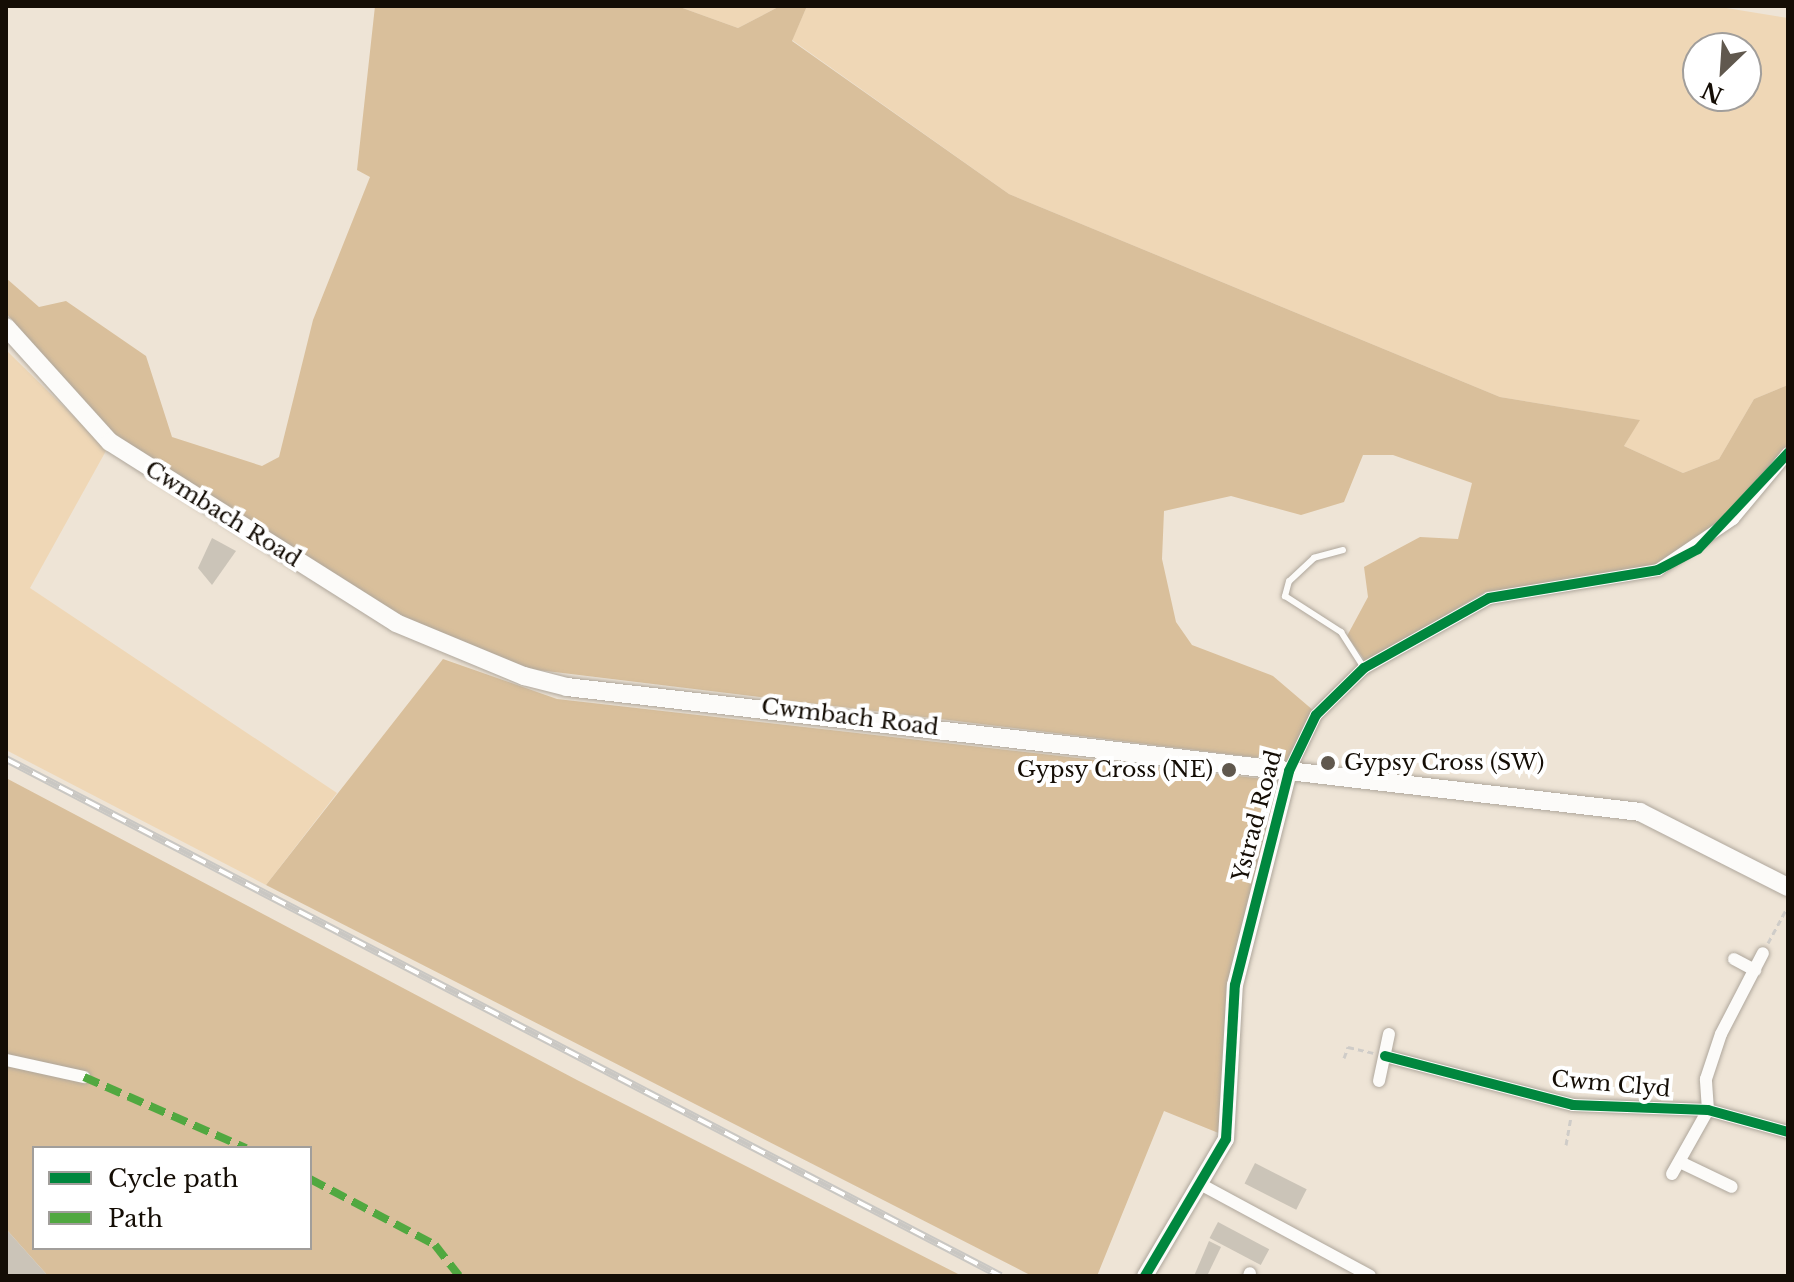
<!DOCTYPE html>
<style>
body{margin:0}
#map{position:relative;width:1794px;height:1282px;overflow:hidden;background:#eee4d6;font-family:"Libre Baskerville",serif}
div>[style]{position:absolute}
[style*='--x']{left:calc(var(--x)*1px);top:calc(var(--y)*1px);width:calc(var(--w)*1px);rotate:calc(var(--a)*1deg)}
.green>*{inset:0;background:#efd7b6}
.forest>*{inset:0;background:#d9bf9b}
.building>*{inset:0;background:#cbc4b8;transform-origin:0 0}
.path>*{height:3px;margin-top:-1.5px;transform-origin:0;background:repeating-linear-gradient(90deg,#cfccc8 0 6px,transparent 0 10px)}
.roads{filter:drop-shadow(0 0 2px #afa79c) drop-shadow(0 0 2px #afa79c)}
.service>*{height:6px;margin:-3px;padding:0 3px;transform-origin:3px;border-radius:3px;background:#fcfbf9}
.minor>*{height:12px;margin:-6px;padding:0 6px;transform-origin:6px;border-radius:6px;background:#fcfbf9}
.tertiary>*{height:16px;margin:-8px;padding:0 8px;transform-origin:8px;border-radius:8px;background:#fcfbf9}
.secondary>*{height:18px;margin:-9px;padding:0 9px;transform-origin:9px;border-radius:9px;background:#fcfbf9}
.rail>*{height:8px;margin-top:-4px;transform-origin:0;background:repeating-linear-gradient(90deg,#fff 0 15px,#c9c7c3 0 30px);box-sizing:border-box;border-block:2px solid #c9c7c3}
.quiet>*{height:8px;margin-top:-4px;transform-origin:0;background:repeating-linear-gradient(90deg,#51a840 0 16px,transparent 0 24px)}
.cycleway>*{height:10px;margin:-5px;padding:0 5px;transform-origin:5px;border-radius:5px;background:#00873e}
.dots>*{width:22px;height:22px;translate:-50% -50%;box-sizing:border-box;border:4px solid #fff;border-radius:50%}
span{translate:-50% -50%;white-space:nowrap;text-align:center;line-height:1.15;-webkit-text-stroke:8px #fff;paint-order:stroke}
.street-label{font-size:22px;color:#140d05}
.poi-label{font-size:22px;color:#140d05}
.left{translate:0 -50%;text-align:left}
.right{translate:-100% -50%;text-align:right}
.frame{position:absolute;inset:0;border:8px solid #140d05;pointer-events:none}
.legend{position:absolute;left:32px;top:1146px;width:280px;height:104px;box-sizing:border-box;background:#fff;border:2px solid #a19e9b;margin:0;padding:10px 14px;list-style:none;font-size:24px;color:#140d05}
.legend li{display:flex;align-items:center;gap:16px;height:40px}
.legend b{width:40px;border:2px solid #a19e9b}
.north{position:absolute;left:1682px;top:32px;width:80px;height:80px;box-sizing:border-box;background:#fff;border:2px solid #a19e9b;border-radius:50%;rotate:205deg;font-size:22px;font-weight:700;line-height:32px;text-align:center;color:#140d05}
.north::after{content:'';display:block;margin:auto;width:28px;height:36px;background:#60584e;clip-path:polygon(50% 0,100% 100%,50% 72%,0 100%)}
</style>
<div id="map">
<div class="green">
<i style="clip-path:polygon(677px 6px,780px 6px,738px 28px)"></i>
<i style="clip-path:polygon(evenodd,807px 6px,1714px 6px,1788px 18px,1788px 385px,1754px 399px,1719px 459px,1683px 473px,1624px 446px,1639px 420px,1500px 397px,1009px 194px,792px 40px,807px 6px,1698px 48px,1746px 48px,1746px 96px,1698px 96px,1698px 48px)"></i>
<i style="clip-path:polygon(6px 350px,107px 449px,30px 588px,337px 793px,266px 885px,6px 750px)"></i>
</div>
<div class="forest">
<i style="clip-path:polygon(375px 6px,677px 6px,738px 28px,780px 6px,807px 6px,792px 41px,1009px 194px,1500px 397px,1640px 420px,1624px 446px,1683px 473px,1719px 459px,1754px 399px,1788px 385px,1788px 450px,1730px 517px,1657px 568px,1485px 592px,1366px 662px,1347px 636px,1368px 597px,1364px 567px,1420px 537px,1458px 539px,1472px 483px,1393px 455px,1363px 455px,1344px 502px,1301px 515px,1231px 496px,1164px 511px,1162px 559px,1176px 622px,1192px 645px,1273px 676px,1314px 711px,1286px 761px,530px 669px,400px 618px,111px 436px,6px 313px,6px 278px,39px 307px,66px 301px,146px 356px,172px 437px,262px 466px,279px 457px,313px 320px,370px 177px,357px 170px)"></i>
<i style="clip-path:polygon(443px 659px,557px 699px,1264px 779px,1276px 791px,1232px 986px,1221px 1134px,1164px 1111px,1097px 1276px,1032px 1276px,266px 885px)"></i>
<i style="clip-path:polygon(evenodd,6px 778px,577px 1080px,962px 1276px,48px 1276px,6px 1229px,6px 778px,34px 1148px,310px 1148px,310px 1248px,34px 1248px,34px 1148px)"></i>
</div>
<div class="building">
<i style="clip-path:polygon(212px 538px,236px 551px,212px 585px,198px 568px)"></i>
<i style="left:1255px;top:1163px;width:58px;height:23px;rotate:27deg"></i>
<i style="left:1218px;top:1222px;width:58px;height:18px;rotate:28deg"></i>
<i style="clip-path:polygon(6px 1229px,48px 1276px,6px 1276px)"></i>
<i style="clip-path:polygon(1209px 1241px,1221px 1247px,1207px 1276px,1194px 1276px)"></i>
</div>
<div class="path">
<i style="--x:1768;--y:943;--w:42;--a:-61.6"></i>
<i style="--x:1344;--y:1058;--w:12;--a:-70"></i>
<i style="--x:1348;--y:1047;--w:26;--a:13"></i>
<i style="--x:1566;--y:1145;--w:28;--a:-80"></i>
</div>
<div class="roads">
<div class="service">
<i style="--x:1343;--y:550;--w:30;--a:165"></i>
<i style="--x:1314;--y:558;--w:34;--a:137"></i>
<i style="--x:1289;--y:581;--w:16;--a:105"></i>
<i style="--x:1285;--y:596;--w:67;--a:32.7"></i>
<i style="--x:1341;--y:632;--w:43;--a:57.4"></i>
</div>
<div class="minor">
<i style="--x:1289;--y:771;--w:62;--a:-64.3"></i>
<i style="--x:1316;--y:715;--w:67;--a:-44.4"></i>
<i style="--x:1364;--y:668;--w:143;--a:-29.2"></i>
<i style="--x:1489;--y:598;--w:171;--a:-9.4"></i>
<i style="--x:1658;--y:570;--w:91;--a:-34.2"></i>
<i style="--x:1733;--y:519;--w:86;--a:-50.2"></i>
<i style="--x:1734;--y:959;--w:24;--a:28"></i>
<i style="--x:1385;--y:1056;--w:194;--a:14.6"></i>
<i style="--x:1573;--y:1105;--w:135;--a:2.1"></i>
<i style="--x:1708;--y:1110;--w:83;--a:15.4"></i>
<i style="--x:6;--y:1060;--w:80;--a:12.3"></i>
<i style="--x:1379;--y:1081;--w:48;--a:-78"></i>
<i style="--x:1682;--y:1163;--w:55;--a:25.6"></i>
<i style="--x:1672;--y:1174;--w:73;--a:-60.6"></i>
<i style="--x:1708;--y:1110;--w:31;--a:-94"></i>
<i style="--x:1706;--y:1079;--w:47;--a:-71.6"></i>
<i style="--x:1721;--y:1034;--w:91;--a:-62.6"></i>
<i style="--x:1202;--y:1185;--w:191;--a:28.4"></i>
<i style="--x:1249;--y:1276;--w:3;--a:-72"></i>
</div>
<div class="tertiary">
<i style="--x:1145;--y:1276;--w:159;--a:-59.4"></i>
<i style="--x:1226;--y:1139;--w:154;--a:-86.7"></i>
<i style="--x:1235;--y:985;--w:221;--a:-75.8"></i>
</div>
<div class="secondary">
<i style="--x:6;--y:327;--w:155;--a:47.9"></i>
<i style="--x:110;--y:442;--w:338;--a:32.3"></i>
<i style="--x:396;--y:623;--w:139;--a:22.5"></i>
<i style="--x:524;--y:676;--w:44;--a:14.3"></i>
<i style="--x:567;--y:687;--w:1080;--a:6.64"></i>
<i style="--x:1640;--y:812;--w:166;--a:26.9"></i>
</div>
</div>
<div class="rail">
<i style="--x:6;--y:759;--w:1121;--a:27.46"></i>
</div>
<div class="quiet">
<i style="--x:84;--y:1077;--w:177;--a:23.7"></i>
<i style="--x:310;--y:1179;--w:141;--a:27.8"></i>
<i style="--x:435;--y:1245;--w:39;--a:52"></i>
</div>
<div class="cycleway">
<i style="--x:1385;--y:1056;--w:194;--a:14.6"></i>
<i style="--x:1573;--y:1105;--w:135;--a:2.1"></i>
<i style="--x:1708;--y:1110;--w:83;--a:15.4"></i>
<i style="--x:1145;--y:1276;--w:159;--a:-59.4"></i>
<i style="--x:1226;--y:1139;--w:154;--a:-86.7"></i>
<i style="--x:1235;--y:985;--w:221;--a:-75.8"></i>
<i style="--x:1289;--y:771;--w:62;--a:-64.3"></i>
<i style="--x:1316;--y:715;--w:67;--a:-44.4"></i>
<i style="--x:1364;--y:668;--w:143;--a:-29.2"></i>
<i style="--x:1489;--y:598;--w:171;--a:-9.4"></i>
<i style="--x:1658;--y:570;--w:45;--a:-27.7"></i>
<i style="--x:1698;--y:549;--w:132;--a:-46.8"></i>
</div>
<div class="dots">
<i style="left:1328px;top:763px;background:#60584e"></i>
<i style="left:1229px;top:770px;background:#60584e"></i>
</div>
<div class="street-label">
<span style="left:223px;top:514px;rotate:32deg">Cwmbach Road</span>
<span style="left:850px;top:717px;rotate:7deg">Cwmbach Road</span>
<span style="left:1257px;top:816px;rotate:-75deg">Ystrad Road</span>
<span style="left:1611px;top:1084px;rotate:5deg">Cwm Clyd</span>
</div>
<div class="poi-label">
<span class="left" style="left:1344px;top:763px">Gypsy Cross (SW)</span>
<span class="right" style="left:1213px;top:770px">Gypsy Cross (NE)</span>
</div>
<div class="frame"></div>
<ul class="legend">
<li><b style="height:10px;background:#00873e"></b>Cycle path</li>
<li><b style="height:10px;background:#51a840"></b>Path</li>
</ul>
<div class="north">N</div>
</div>
